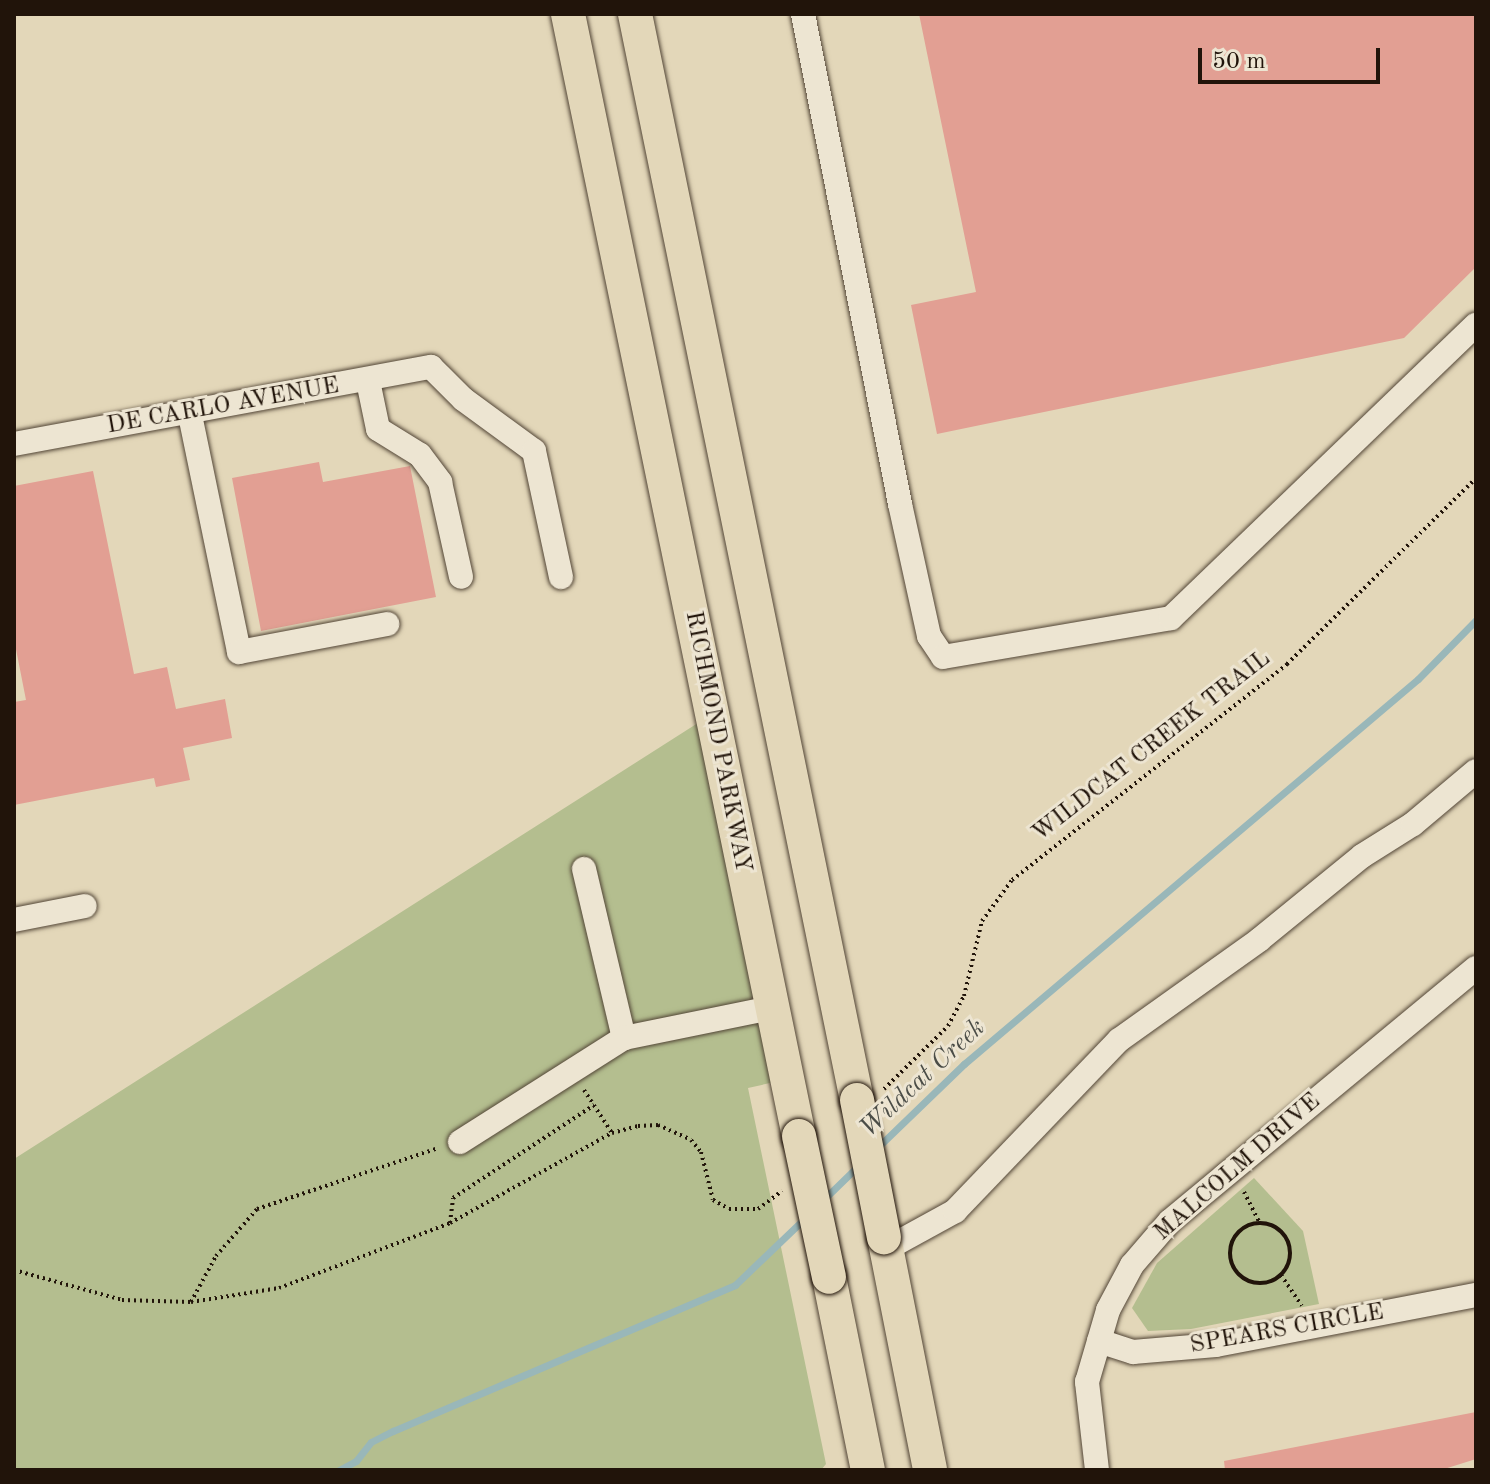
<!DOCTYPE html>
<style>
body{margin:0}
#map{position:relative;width:1490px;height:1484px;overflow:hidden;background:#e3d7b9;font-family:"Old Standard TT",serif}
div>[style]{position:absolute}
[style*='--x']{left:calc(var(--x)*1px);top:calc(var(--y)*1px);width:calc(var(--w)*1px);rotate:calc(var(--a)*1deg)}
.green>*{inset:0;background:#b4be8f}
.stream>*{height:7px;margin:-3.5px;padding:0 3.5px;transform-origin:3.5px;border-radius:3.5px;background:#99b7b9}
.building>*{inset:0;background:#e29f93}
.path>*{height:4px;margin-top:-2px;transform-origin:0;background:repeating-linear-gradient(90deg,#21140a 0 2px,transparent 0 6px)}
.path>.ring{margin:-2px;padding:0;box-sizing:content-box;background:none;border:4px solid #21140a;border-radius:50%}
.roads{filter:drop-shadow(0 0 2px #524536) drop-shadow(0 0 2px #524536)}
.minor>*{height:24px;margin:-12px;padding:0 12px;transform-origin:12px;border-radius:12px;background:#ede5d2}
.highway>*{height:34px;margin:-17px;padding:0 17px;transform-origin:17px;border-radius:17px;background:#e3d7b9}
.bridges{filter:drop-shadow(0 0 2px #21140a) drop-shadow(0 0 2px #21140a)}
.highway-bridge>*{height:34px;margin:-17px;padding:0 17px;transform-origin:17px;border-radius:17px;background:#e3d7b9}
span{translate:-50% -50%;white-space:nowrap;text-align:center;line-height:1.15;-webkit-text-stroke:6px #ede5d2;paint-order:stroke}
.street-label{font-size:24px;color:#21140a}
.water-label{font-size:26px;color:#4b4d47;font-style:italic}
.frame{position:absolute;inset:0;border:16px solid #21140a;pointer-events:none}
.scale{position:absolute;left:1198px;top:48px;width:182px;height:36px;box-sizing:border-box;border:4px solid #21140a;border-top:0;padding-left:10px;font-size:24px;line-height:28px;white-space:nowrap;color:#21140a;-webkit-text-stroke:6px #ede5d2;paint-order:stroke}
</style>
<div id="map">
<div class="green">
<i style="clip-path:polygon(712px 714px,788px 1079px,748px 1088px,826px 1464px,821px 1470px,14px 1470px,14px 1159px)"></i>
<i style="clip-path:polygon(1254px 1178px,1303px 1231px,1319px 1304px,1191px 1329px,1148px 1331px,1132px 1308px,1157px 1263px)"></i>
</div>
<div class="stream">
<i style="--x:878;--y:1147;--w:120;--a:-44"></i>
<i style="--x:964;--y:1064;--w:595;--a:-40.3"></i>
<i style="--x:1418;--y:679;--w:83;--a:-45.5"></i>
<i style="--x:823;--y:1200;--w:52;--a:-44.2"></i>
<i style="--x:339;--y:1470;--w:19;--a:-28"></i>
<i style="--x:356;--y:1461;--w:24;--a:-52"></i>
<i style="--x:371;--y:1442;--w:25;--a:-27"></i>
<i style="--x:393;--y:1431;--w:372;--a:-23.1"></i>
<i style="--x:735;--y:1285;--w:98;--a:-43.8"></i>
</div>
<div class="building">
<i style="clip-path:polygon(919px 14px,1476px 14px,1476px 267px,1404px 338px,937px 434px,911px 305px,976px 292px)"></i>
<i style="clip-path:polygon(319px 462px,323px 482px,410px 466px,436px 597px,261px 631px,232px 478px)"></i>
<i style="clip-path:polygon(93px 471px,134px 674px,167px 667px,176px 709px,225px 699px,232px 738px,183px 748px,190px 780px,156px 787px,154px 778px,14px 805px,14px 702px,26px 700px,14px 639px,14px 486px)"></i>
<i style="clip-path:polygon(1476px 1412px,1476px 1459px,1441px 1470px,1225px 1470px,1224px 1461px)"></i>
</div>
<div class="path">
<i style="--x:884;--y:1089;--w:90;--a:-44.5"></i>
<i style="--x:948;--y:1026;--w:34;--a:-62"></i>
<i style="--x:964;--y:996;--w:77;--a:-76.5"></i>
<i style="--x:982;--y:921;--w:51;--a:-53.8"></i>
<i style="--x:1012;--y:880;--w:350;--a:-38.1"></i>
<i style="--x:1287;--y:664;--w:265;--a:-44.5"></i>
<i style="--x:584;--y:1090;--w:51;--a:56.9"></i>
<i style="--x:1244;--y:1192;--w:34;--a:63"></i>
<i class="ring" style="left:1230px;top:1223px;width:56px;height:56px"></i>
<i style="--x:450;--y:1223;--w:25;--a:-83"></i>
<i style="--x:453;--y:1198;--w:169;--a:-33.4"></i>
<i style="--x:14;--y:1270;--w:112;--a:15.5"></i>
<i style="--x:122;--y:1300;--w:69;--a:1.7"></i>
<i style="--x:191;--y:1302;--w:89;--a:-9"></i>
<i style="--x:279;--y:1288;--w:183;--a:-20.8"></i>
<i style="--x:450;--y:1223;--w:185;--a:-29.1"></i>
<i style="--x:612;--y:1133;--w:27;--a:-15"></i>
<i style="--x:638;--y:1126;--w:20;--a:-3"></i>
<i style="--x:658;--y:1125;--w:36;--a:24"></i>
<i style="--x:691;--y:1140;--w:16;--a:50"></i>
<i style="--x:701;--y:1152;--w:49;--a:76"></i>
<i style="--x:713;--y:1200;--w:18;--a:29"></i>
<i style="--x:729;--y:1209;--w:29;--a:0"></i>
<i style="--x:758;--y:1209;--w:30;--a:-37"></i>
<i style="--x:1281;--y:1275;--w:37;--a:56"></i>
<i style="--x:191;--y:1302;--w:52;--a:-61.5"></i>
<i style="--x:216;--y:1256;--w:62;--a:-48.9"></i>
<i style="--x:257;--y:1209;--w:191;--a:-18.6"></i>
</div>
<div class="roads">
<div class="minor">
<i style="--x:803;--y:14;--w:500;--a:78.8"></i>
<i style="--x:900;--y:504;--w:135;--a:77.6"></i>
<i style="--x:929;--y:636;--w:25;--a:56"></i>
<i style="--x:943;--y:657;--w:231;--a:-9.7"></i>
<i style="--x:1171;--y:618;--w:423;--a:-43.9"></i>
<i style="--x:368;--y:381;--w:49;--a:78.2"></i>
<i style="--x:378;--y:429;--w:49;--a:31.8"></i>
<i style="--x:420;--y:455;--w:34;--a:53"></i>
<i style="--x:440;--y:482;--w:97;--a:77.5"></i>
<i style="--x:190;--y:415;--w:242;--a:78.3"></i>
<i style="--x:239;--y:652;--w:151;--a:-10.7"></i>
<i style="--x:14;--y:444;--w:424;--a:-10.5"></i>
<i style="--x:431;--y:367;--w:45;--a:45"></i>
<i style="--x:463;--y:399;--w:88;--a:36.2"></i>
<i style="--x:534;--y:451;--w:129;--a:77.9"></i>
<i style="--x:584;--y:869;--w:174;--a:76.7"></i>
<i style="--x:14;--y:920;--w:72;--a:-11.2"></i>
<i style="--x:460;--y:1142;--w:194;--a:-32.4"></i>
<i style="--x:624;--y:1038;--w:150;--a:-11.5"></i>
<i style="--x:886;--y:1249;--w:79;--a:-28.8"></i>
<i style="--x:955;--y:1211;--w:237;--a:-46.2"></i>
<i style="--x:1119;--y:1040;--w:172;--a:-35.5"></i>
<i style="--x:1259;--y:940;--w:133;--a:-39.2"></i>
<i style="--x:1362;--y:856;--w:60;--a:-32.1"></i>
<i style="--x:1413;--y:824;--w:82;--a:-40.1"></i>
<i style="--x:1099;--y:1341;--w:36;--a:18"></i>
<i style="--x:1133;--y:1352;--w:83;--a:-4.8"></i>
<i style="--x:1216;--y:1345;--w:265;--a:-10.9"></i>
<i style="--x:1097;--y:1470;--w:89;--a:-96.5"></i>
<i style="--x:1087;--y:1382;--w:75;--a:-73.7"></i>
<i style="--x:1108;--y:1310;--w:51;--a:-61.9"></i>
<i style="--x:1132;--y:1265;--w:58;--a:-49.2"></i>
<i style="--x:1170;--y:1221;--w:397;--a:-39.6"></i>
</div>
<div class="highway">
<i style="--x:568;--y:14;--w:1146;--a:78.37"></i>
<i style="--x:635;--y:14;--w:1108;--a:78.45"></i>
<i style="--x:884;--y:1237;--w:237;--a:78.8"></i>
<i style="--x:829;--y:1277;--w:197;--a:78.6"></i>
</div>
</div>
<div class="bridges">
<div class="highway-bridge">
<i style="--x:857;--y:1100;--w:140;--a:78.9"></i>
<i style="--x:799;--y:1136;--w:144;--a:78"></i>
</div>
</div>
<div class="street-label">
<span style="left:223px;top:407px;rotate:-10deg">DE CARLO AVENUE</span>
<span style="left:717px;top:742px;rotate:79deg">RICHMOND PARKWAY</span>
<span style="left:1152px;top:747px;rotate:-38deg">WILDCAT CREEK TRAIL</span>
<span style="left:1238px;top:1168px;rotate:-41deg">MALCOLM DRIVE</span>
<span style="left:1287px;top:1330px;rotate:-10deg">SPEARS CIRCLE</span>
</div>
<div class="water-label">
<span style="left:923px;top:1079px;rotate:-43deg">Wildcat Creek</span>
</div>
<div class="frame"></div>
<div class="scale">50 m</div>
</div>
